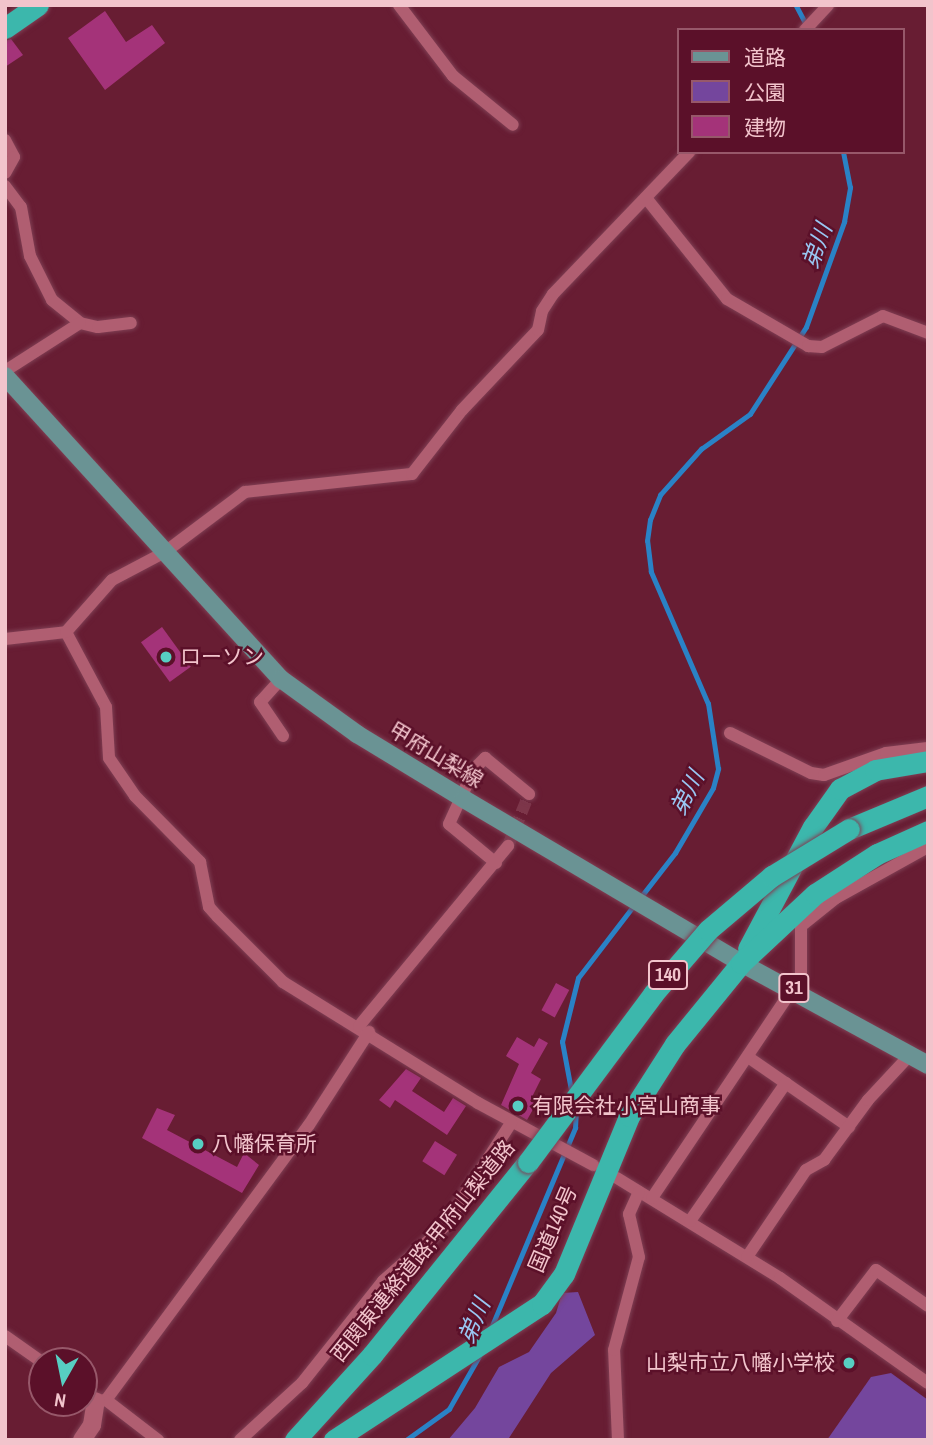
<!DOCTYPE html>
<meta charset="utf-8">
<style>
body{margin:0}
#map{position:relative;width:933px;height:1445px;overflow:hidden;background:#681d33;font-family:"Archivo Narrow","Noto Sans JP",sans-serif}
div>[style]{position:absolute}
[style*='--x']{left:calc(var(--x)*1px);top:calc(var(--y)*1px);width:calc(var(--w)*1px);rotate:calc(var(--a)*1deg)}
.green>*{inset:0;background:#74469d}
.stream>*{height:4.5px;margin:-2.25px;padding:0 2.25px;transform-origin:2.25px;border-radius:2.25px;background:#2a82c6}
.building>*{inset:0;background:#a43379;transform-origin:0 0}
.street-tunnel>*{height:12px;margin-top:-6px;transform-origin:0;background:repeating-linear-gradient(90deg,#7d364a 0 12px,transparent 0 18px)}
.roads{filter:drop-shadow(0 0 2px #7f3f54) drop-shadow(0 0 2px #7f3f54)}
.street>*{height:12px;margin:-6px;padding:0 6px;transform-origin:6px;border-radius:6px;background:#b05e71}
.secondary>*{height:18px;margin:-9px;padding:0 9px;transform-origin:9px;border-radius:9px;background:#b05e71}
.primary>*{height:18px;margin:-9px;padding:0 9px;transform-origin:9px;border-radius:9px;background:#6a9394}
.highway>*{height:21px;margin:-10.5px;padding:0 10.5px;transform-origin:10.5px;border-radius:10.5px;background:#3cb7ac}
.bridges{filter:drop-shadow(0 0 2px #7f3f54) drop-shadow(0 0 2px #7f3f54)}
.highway-bridge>*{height:21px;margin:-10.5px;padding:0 10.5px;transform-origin:10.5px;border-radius:10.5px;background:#3cb7ac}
.dots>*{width:19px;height:19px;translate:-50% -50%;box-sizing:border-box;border:4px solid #5b1029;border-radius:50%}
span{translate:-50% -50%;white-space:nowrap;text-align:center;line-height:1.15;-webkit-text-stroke:5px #5b1029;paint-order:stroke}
.shield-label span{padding:2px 5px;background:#5b1029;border:2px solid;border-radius:5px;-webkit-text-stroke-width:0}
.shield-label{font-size:19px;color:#f2c4cc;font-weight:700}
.poi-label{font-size:21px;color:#f2c4cc}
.left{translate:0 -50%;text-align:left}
.right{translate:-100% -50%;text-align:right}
.street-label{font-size:21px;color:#f2c4cc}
.water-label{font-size:23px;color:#99c7f2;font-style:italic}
.frame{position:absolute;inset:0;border:7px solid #f2c4cc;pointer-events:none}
.legend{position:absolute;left:677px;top:28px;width:228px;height:126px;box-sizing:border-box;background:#5b1029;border:2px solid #97586a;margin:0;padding:9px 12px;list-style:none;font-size:21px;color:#f2c4cc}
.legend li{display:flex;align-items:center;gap:14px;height:35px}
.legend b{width:35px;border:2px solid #97586a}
.north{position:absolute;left:28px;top:1347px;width:70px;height:70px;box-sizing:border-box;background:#5b1029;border:2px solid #97586a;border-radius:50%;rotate:189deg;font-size:19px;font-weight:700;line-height:28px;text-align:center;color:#f2c4cc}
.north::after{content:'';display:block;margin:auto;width:24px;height:32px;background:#57cec2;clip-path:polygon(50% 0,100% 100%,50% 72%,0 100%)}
</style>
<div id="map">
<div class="green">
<i style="clip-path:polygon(578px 1292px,595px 1335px,551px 1373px,509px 1438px,448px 1440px,475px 1408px,499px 1367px,529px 1352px,556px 1313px,562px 1293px)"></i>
<i style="clip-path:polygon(891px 1373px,928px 1400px,928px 1440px,827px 1440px,871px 1377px)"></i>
</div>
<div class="stream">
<i style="--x:796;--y:5;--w:24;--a:62"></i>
<i style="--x:640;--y:898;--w:57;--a:-52.1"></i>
<i style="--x:675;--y:853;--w:75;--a:-59.7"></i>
<i style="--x:713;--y:788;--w:20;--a:-75"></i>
<i style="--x:718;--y:769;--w:66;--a:-98.7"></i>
<i style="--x:708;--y:704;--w:144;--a:-113.4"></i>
<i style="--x:651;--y:572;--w:31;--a:-97"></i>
<i style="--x:647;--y:541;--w:21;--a:-82"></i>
<i style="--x:650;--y:520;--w:27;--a:-68"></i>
<i style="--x:660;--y:495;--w:62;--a:-48.3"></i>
<i style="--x:701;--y:449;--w:60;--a:-35.5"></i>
<i style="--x:750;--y:414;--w:103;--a:-57.2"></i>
<i style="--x:806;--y:327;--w:112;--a:-70.1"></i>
<i style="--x:844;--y:222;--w:35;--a:-80"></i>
<i style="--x:850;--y:188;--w:37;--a:-101"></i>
<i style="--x:571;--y:1090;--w:49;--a:-100.6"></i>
<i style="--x:562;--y:1042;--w:66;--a:-76"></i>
<i style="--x:578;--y:978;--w:93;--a:-52.4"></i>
<i style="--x:491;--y:1328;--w:217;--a:-67.2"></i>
<i style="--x:575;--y:1128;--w:19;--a:-87"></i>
<i style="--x:406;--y:1440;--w:53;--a:-35.8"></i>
<i style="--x:449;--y:1409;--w:64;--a:-60.3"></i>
</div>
<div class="building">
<i style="clip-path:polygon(105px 11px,126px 42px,152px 25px,165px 43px,105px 90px,68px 38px)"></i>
<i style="clip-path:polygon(11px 39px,23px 55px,5px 67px,5px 41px)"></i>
<i style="left:162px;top:627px;width:49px;height:26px;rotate:54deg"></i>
<i style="left:556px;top:983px;width:15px;height:31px;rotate:28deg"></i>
<i style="clip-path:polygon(517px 1037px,534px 1047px,539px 1038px,548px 1043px,531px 1073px,541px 1079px,530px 1101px,536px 1104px,527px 1120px,501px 1105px,519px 1064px,506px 1056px)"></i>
<i style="clip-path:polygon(406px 1069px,421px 1078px,412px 1091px,444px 1112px,453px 1098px,466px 1106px,447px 1135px,395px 1100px,390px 1108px,379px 1100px)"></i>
<i style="clip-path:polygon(157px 1108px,175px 1115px,167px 1130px,237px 1167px,244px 1153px,259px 1165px,242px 1193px,142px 1138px)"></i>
<i style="left:435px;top:1141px;width:26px;height:24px;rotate:32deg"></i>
</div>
<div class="street-tunnel">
<i style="--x:508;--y:846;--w:56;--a:-68"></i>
</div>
<div class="roads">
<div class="street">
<i style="--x:399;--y:5;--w:89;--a:52.7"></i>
<i style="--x:453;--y:76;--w:77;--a:39.2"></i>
<i style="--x:805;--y:30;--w:34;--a:-47"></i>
<i style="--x:5;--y:140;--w:19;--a:62"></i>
<i style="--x:14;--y:157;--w:18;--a:119"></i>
<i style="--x:5;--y:186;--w:26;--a:53"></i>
<i style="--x:21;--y:207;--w:50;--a:79.6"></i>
<i style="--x:30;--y:256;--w:49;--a:63.4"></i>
<i style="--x:52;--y:300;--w:36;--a:39"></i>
<i style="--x:80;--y:323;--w:18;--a:13"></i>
<i style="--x:98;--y:327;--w:33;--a:-7"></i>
<i style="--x:646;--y:198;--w:129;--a:51.3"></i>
<i style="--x:727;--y:299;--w:94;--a:30.1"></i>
<i style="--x:808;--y:346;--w:14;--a:4"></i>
<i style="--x:822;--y:347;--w:68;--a:-26.9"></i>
<i style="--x:883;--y:316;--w:48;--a:20.7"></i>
<i style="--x:5;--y:371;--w:89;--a:-32.6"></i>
<i style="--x:66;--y:632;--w:85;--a:61.9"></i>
<i style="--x:106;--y:707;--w:51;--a:86.6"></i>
<i style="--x:109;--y:758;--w:46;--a:55.6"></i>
<i style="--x:135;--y:796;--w:93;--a:45.4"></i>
<i style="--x:200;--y:862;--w:46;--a:78.7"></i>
<i style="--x:209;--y:907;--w:13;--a:48"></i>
<i style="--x:218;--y:917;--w:92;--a:45"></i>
<i style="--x:283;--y:982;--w:229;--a:31.8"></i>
<i style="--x:478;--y:1103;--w:131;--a:28.3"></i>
<i style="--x:5;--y:639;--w:61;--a:-6.5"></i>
<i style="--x:66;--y:632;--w:69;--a:-48.5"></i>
<i style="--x:112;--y:580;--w:60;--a:-27.8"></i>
<i style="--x:165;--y:552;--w:100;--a:-36.9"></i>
<i style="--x:245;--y:492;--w:168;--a:-6.2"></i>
<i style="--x:412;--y:474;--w:81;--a:-52"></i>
<i style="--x:462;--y:410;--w:110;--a:-46.5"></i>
<i style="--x:538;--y:330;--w:19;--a:-78"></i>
<i style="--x:542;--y:311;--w:20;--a:-57"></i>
<i style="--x:553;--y:294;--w:197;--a:-46.2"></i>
<i style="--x:281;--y:679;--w:31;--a:132"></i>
<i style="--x:260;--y:702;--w:41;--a:55.9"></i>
<i style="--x:730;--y:733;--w:90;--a:26.3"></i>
<i style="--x:811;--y:773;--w:13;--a:9"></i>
<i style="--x:824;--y:775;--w:66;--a:-19.5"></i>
<i style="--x:886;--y:753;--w:42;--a:-6.8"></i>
<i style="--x:496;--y:863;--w:61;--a:-140.3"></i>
<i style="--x:449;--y:824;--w:60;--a:-65.6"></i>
<i style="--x:474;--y:769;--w:16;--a:-45"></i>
<i style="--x:485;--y:758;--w:57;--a:39.3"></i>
<i style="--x:359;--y:1026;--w:234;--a:-50.4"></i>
<i style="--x:748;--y:1057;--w:123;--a:34.7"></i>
<i style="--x:617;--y:1178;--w:191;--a:31.5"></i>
<i style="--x:780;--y:1278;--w:181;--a:35.4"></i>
<i style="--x:652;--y:1198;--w:267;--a:-56.1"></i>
<i style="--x:801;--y:976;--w:50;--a:-90"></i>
<i style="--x:801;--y:926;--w:45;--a:-38.7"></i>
<i style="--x:836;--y:898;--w:105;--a:-29"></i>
<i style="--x:690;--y:1221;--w:168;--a:-55.2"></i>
<i style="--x:747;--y:1257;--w:105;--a:-55.9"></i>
<i style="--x:806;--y:1170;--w:21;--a:-29"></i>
<i style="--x:824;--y:1160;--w:74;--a:-53.7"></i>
<i style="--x:868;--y:1100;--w:62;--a:-47"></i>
<i style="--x:837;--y:1321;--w:64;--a:-52.6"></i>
<i style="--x:876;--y:1270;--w:63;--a:34.7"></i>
<i style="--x:5;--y:1336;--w:45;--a:35.1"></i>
<i style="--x:84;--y:1392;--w:15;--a:37"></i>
<i style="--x:96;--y:1401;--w:10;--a:-6"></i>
<i style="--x:106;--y:1400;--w:342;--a:-53.6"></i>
<i style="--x:309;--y:1125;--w:111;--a:-57.2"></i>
<i style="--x:106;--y:1400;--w:66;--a:37.6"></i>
<i style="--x:240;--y:1440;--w:84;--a:-42.6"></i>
<i style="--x:302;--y:1383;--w:130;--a:-51.5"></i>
<i style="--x:383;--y:1281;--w:81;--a:-41.5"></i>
<i style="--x:444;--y:1227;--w:124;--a:-57.2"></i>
<i style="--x:618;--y:1440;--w:90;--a:-92.5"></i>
<i style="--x:614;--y:1350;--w:96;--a:-75"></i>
<i style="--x:639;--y:1257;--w:44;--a:-103.1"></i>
<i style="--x:629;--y:1214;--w:24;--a:-66"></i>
</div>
<div class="secondary">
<i style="--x:82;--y:1440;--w:18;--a:-56"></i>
<i style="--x:92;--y:1425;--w:24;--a:-81"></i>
</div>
<div class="primary">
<i style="--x:5;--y:376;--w:410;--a:47.7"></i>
<i style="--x:281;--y:679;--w:94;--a:35.9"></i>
<i style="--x:357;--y:734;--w:125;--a:31.3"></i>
<i style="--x:464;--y:799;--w:322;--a:30.6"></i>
<i style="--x:741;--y:963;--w:213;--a:28.6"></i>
</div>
<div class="highway">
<i style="--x:5;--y:28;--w:40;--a:-34.9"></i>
<i style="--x:849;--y:829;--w:86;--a:-22.7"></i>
<i style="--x:748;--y:949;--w:138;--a:-62"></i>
<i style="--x:813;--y:827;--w:47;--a:-54.6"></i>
<i style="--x:840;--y:789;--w:40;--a:-28"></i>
<i style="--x:875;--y:770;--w:54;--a:-9.6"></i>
<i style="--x:295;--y:1440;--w:115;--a:-47.8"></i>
<i style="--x:372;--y:1355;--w:248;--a:-51.1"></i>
<i style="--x:334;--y:1440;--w:249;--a:-33.2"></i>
<i style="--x:542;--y:1304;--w:37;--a:-54"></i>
<i style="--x:564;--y:1274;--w:171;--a:-67.6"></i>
<i style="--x:629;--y:1116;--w:85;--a:-57.4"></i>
<i style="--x:675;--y:1044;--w:104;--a:-50.8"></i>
<i style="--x:741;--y:963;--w:101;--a:-43"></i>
<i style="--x:815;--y:894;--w:74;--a:-32.8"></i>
<i style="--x:877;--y:854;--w:56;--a:-24.3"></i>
</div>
</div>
<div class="bridges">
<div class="highway-bridge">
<i style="--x:528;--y:1162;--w:209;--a:-53.3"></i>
<i style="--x:653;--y:994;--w:84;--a:-49.3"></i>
<i style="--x:708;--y:930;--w:84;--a:-40.2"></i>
<i style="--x:772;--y:876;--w:90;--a:-31.4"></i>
</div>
</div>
<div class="dots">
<i style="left:166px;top:657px;background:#57cec2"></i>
<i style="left:518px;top:1106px;background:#57cec2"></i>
<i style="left:198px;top:1144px;background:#57cec2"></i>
<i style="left:849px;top:1363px;background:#57cec2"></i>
</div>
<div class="shield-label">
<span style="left:668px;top:975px">140</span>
<span style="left:794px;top:988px">31</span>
</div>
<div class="poi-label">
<span class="left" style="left:180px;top:657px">ローソン</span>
<span class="left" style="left:532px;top:1106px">有限会社小宮山商事</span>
<span class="left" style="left:212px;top:1144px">八幡保育所</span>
<span class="right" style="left:835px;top:1363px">山梨市立八幡小学校</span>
</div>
<div class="street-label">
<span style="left:436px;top:755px;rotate:31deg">甲府山梨線</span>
<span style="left:553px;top:1229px;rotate:-67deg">国道140号</span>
<span style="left:423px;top:1251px;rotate:-51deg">西関東連絡道路;甲府山梨道路</span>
</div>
<div class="water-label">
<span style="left:817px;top:246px;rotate:-70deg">弟川</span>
<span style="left:687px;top:793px;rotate:-63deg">弟川</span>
<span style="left:474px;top:1321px;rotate:-67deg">弟川</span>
</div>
<div class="frame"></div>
<ul class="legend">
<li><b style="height:9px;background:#6a9394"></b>道路</li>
<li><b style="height:19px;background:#74469d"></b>公園</li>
<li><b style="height:19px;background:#a43379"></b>建物</li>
</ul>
<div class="north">N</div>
</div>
